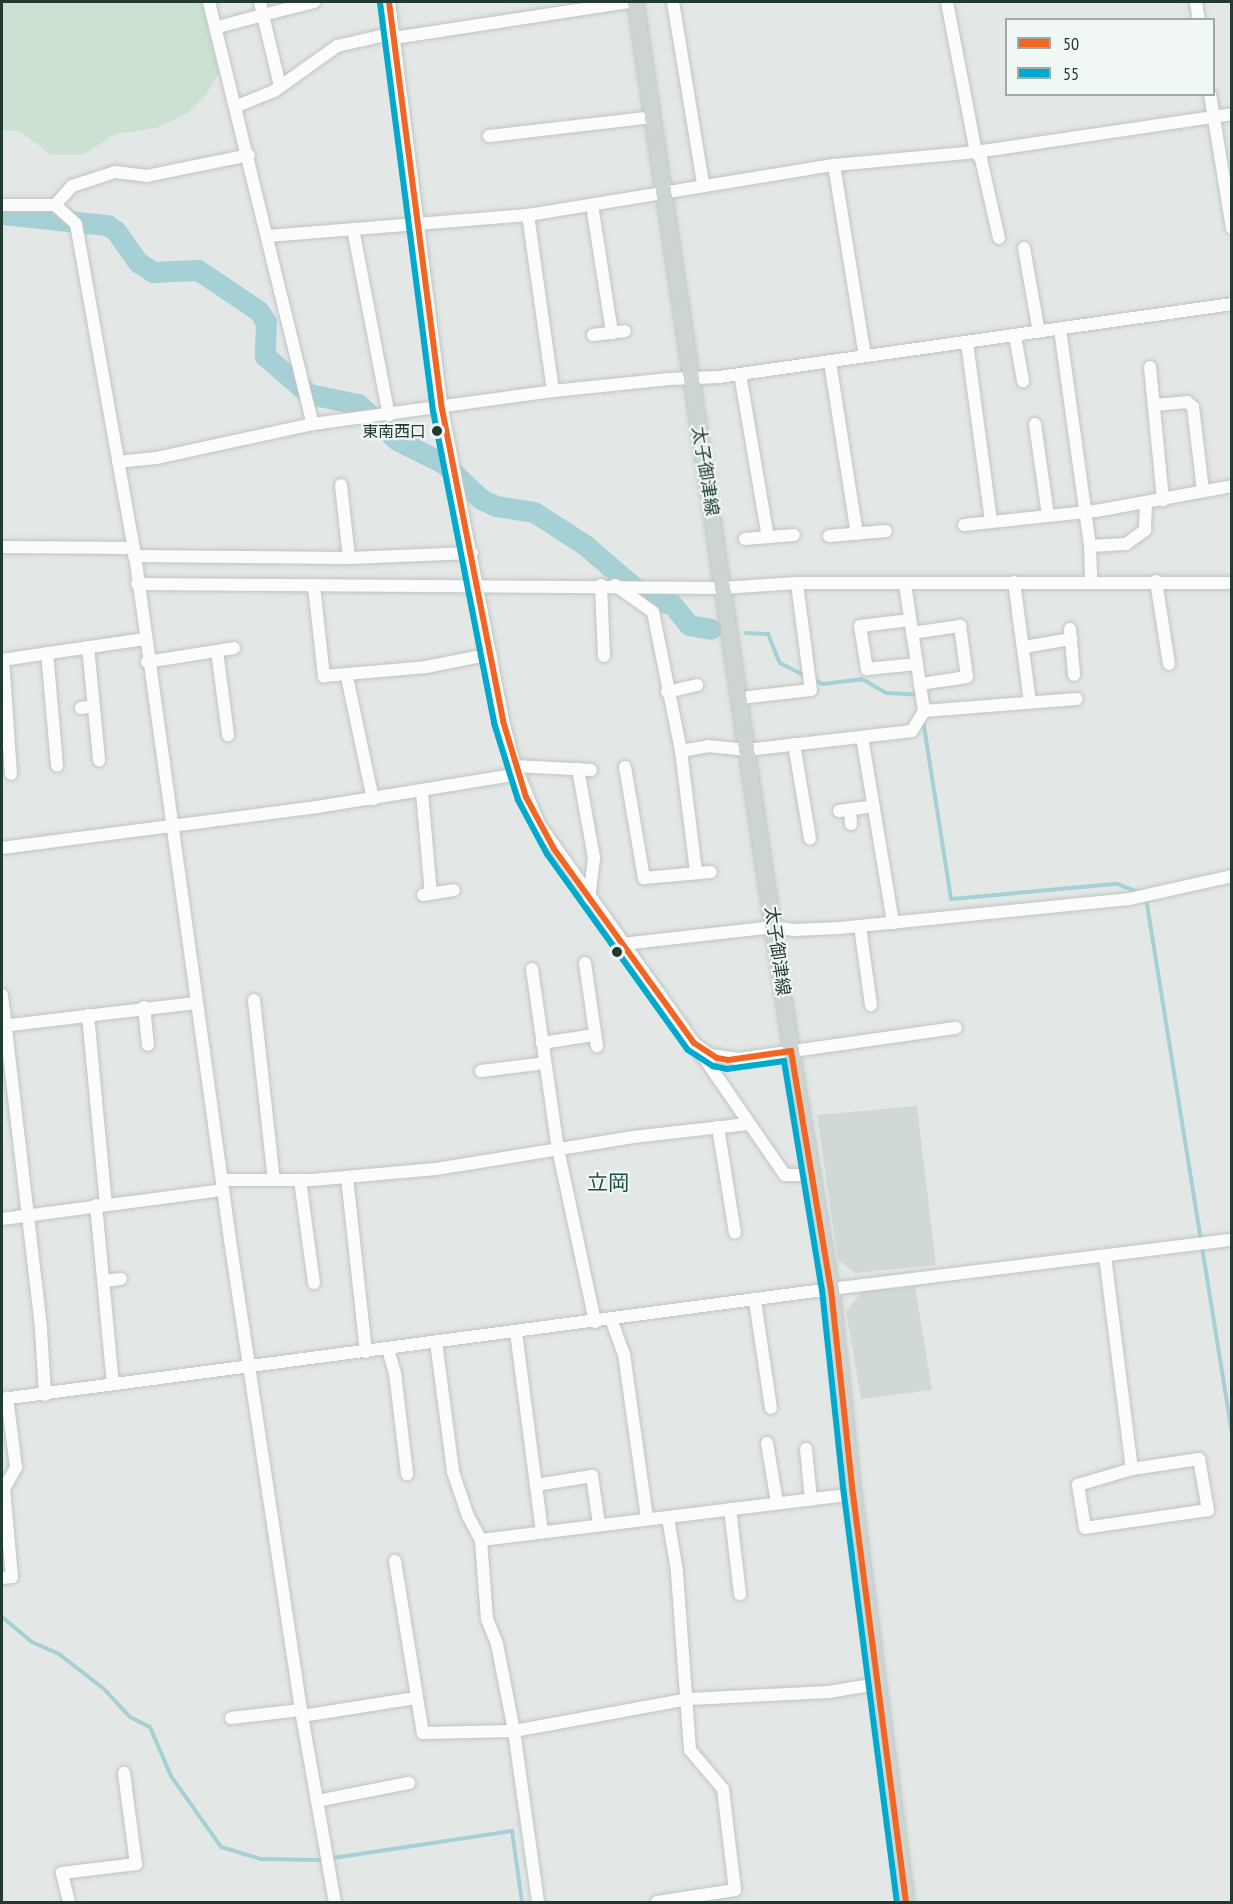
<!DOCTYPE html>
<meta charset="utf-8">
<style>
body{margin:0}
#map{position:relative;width:1233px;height:1904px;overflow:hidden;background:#e3e8e6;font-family:"PT Sans Narrow","Noto Sans JP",sans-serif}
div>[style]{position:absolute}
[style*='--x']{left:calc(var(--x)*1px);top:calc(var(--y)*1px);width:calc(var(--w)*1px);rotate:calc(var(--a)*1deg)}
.built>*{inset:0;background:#d1d9d6}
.green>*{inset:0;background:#cce1d2}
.stream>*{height:4px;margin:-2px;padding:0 2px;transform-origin:2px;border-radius:2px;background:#a4d0d6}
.river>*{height:21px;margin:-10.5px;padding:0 10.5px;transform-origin:10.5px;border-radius:10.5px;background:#a4d0d6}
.roads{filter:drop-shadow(0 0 2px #c0c5c3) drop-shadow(0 0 2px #c0c5c3)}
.minor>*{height:12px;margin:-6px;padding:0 6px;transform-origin:6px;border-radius:6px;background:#fbfcfb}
.major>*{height:15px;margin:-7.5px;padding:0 7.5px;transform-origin:7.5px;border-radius:7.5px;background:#cdd5d2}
.bus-1>*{height:6px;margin:-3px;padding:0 3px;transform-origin:3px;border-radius:3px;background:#f26522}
.bus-2>*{height:6px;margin:-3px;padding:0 3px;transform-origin:3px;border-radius:3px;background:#00a9ce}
.dots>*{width:16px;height:16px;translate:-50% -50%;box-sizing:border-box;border:3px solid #f1f7f4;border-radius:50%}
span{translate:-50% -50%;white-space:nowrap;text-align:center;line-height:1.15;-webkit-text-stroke:4.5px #f1f7f4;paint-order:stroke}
.bus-label{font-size:16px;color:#213b33}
.right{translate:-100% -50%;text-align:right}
.street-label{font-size:18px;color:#213b33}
.quarter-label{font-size:21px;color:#1e4c40}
.frame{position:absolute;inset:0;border:3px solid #213b33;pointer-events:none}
.legend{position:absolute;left:1005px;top:18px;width:210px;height:78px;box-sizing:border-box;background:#f1f7f4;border:2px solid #9eaca7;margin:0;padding:8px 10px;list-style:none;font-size:18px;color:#213b33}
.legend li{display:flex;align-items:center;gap:12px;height:30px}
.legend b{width:30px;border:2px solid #9eaca7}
</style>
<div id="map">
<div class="built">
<i style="clip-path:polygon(917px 1106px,936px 1265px,855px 1273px,838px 1260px,817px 1115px)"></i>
<i style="clip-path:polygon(915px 1287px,932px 1390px,861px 1399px,846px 1311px,863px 1291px)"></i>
</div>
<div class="green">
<i style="clip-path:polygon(2px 2px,202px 2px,219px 73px,206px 95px,188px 113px,156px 128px,115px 134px,83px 155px,51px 155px,20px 131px,2px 131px)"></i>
</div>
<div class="stream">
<i style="--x:746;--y:633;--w:22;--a:3"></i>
<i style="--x:768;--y:634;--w:31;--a:68"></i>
<i style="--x:780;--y:663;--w:29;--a:27"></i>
<i style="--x:813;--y:679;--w:11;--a:27"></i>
<i style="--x:823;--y:684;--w:39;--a:-7"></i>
<i style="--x:862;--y:679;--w:28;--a:30"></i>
<i style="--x:886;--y:693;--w:33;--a:3"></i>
<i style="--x:923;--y:720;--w:181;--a:81.1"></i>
<i style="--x:951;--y:899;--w:167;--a:-5.2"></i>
<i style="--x:1117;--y:884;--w:25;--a:21"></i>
<i style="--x:1146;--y:898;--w:543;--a:80.88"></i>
<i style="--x:2;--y:1617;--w:39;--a:40"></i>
<i style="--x:32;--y:1642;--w:30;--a:24"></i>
<i style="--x:59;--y:1654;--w:57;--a:37.9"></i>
<i style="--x:104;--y:1689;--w:38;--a:47"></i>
<i style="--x:130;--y:1717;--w:22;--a:27"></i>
<i style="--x:150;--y:1727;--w:53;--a:66.8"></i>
<i style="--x:171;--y:1776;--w:87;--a:54.8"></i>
<i style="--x:221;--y:1847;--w:42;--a:16.7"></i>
<i style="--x:261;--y:1859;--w:59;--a:1"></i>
<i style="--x:320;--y:1860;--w:194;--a:-8.6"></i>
<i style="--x:512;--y:1831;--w:72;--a:82"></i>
</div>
<div class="river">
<i style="--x:2;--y:214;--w:106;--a:6"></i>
<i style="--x:107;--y:225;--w:11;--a:34"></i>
<i style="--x:116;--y:231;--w:38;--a:55"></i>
<i style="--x:138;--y:262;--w:18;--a:34"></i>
<i style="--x:153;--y:272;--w:45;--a:-2.5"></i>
<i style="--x:198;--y:270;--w:73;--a:33.9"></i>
<i style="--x:259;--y:311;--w:13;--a:58"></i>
<i style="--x:266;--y:322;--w:34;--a:92"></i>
<i style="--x:265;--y:356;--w:58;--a:40.8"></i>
<i style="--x:309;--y:394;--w:50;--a:11.5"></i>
<i style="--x:358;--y:404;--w:53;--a:42.7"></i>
<i style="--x:397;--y:440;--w:51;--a:26.6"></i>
<i style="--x:443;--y:463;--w:52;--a:43.5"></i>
<i style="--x:481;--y:499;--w:17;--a:25"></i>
<i style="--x:496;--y:506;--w:38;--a:9"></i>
<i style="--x:534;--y:512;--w:61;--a:32.9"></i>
<i style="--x:585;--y:545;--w:84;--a:40.7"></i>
<i style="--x:649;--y:600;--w:23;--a:10"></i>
<i style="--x:672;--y:604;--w:27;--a:51"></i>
<i style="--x:689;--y:625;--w:22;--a:10"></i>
</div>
<div class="roads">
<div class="minor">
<i style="--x:209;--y:2;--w:435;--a:76.2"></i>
<i style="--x:389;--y:2;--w:410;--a:82.6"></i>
<i style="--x:442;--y:409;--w:318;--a:78.9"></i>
<i style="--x:503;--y:721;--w:47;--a:75.1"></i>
<i style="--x:515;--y:766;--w:63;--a:67.5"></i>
<i style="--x:539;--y:824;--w:268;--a:54.7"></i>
<i style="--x:694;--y:1043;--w:20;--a:37"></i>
<i style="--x:710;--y:1055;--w:27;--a:8"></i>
<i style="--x:737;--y:1059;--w:221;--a:-8.1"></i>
<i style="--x:673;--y:2;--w:184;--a:80.6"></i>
<i style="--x:947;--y:2;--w:153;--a:79.1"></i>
<i style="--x:976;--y:152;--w:9;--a:54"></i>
<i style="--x:981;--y:159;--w:81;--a:77.2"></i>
<i style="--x:1196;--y:2;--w:18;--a:81"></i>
<i style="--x:218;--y:27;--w:47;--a:-14.9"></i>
<i style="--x:263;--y:15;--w:13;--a:-103"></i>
<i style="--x:394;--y:38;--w:237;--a:-8.7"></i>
<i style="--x:280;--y:86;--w:73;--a:-103.5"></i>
<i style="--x:263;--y:15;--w:53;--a:-14.3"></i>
<i style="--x:1210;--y:94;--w:136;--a:80.7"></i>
<i style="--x:237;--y:106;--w:40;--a:-22"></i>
<i style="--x:274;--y:91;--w:77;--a:-35.5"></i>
<i style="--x:337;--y:46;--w:58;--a:-12.8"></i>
<i style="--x:489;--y:136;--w:165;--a:-6.6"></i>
<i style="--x:834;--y:165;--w:193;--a:80.8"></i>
<i style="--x:2;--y:205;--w:53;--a:0"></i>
<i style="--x:55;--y:205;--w:28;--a:42"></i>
<i style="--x:76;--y:224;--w:329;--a:79.9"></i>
<i style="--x:134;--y:548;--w:699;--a:82.1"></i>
<i style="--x:230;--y:1240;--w:475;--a:81.4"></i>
<i style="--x:301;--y:1710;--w:195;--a:80"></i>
<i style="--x:55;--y:205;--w:25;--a:-48"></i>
<i style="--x:72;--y:186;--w:45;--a:-18"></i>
<i style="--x:115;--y:172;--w:32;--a:7"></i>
<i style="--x:147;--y:176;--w:104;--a:-11.6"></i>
<i style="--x:592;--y:205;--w:130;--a:81.1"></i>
<i style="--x:528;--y:215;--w:178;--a:81.9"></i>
<i style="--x:353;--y:229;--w:190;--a:79.1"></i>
<i style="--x:268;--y:236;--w:261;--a:-4.6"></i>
<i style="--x:528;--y:215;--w:310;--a:-9.3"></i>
<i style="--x:834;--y:165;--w:143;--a:-5.2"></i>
<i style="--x:976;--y:152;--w:259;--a:-8.4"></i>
<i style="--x:1024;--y:248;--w:85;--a:79.9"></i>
<i style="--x:1060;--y:329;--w:219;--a:82.1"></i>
<i style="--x:1090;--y:546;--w:36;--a:88"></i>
<i style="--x:593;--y:335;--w:32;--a:-7"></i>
<i style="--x:1015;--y:336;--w:46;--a:79.9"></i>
<i style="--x:967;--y:343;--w:180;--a:82.3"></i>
<i style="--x:830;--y:362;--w:174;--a:81.1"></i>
<i style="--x:1150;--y:367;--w:134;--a:84.4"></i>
<i style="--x:740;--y:374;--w:165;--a:80.3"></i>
<i style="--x:1154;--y:405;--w:33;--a:-5"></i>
<i style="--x:1187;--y:402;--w:8;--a:40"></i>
<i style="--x:1193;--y:407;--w:85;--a:83.2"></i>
<i style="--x:1035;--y:424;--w:92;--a:81.9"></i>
<i style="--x:118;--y:462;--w:38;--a:-6"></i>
<i style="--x:156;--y:458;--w:161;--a:-12.2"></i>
<i style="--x:313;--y:424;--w:242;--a:-7.8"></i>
<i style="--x:553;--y:391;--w:117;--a:-5.9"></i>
<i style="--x:669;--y:379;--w:50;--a:-2.3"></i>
<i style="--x:719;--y:377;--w:518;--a:-8.1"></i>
<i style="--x:341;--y:485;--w:73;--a:83.7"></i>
<i style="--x:964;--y:525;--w:133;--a:-6.1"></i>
<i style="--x:1096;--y:511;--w:138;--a:-10.4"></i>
<i style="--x:829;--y:536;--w:57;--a:-5"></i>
<i style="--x:745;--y:539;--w:49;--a:-4.7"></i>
<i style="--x:1090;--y:546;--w:36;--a:-3"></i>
<i style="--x:1126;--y:544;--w:24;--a:-36"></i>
<i style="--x:1145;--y:530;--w:27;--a:-88"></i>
<i style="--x:2;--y:547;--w:132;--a:0.4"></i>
<i style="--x:134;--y:556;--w:215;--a:0.5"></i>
<i style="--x:349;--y:558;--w:123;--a:-2.3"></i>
<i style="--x:1156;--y:581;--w:84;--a:81.1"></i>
<i style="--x:1014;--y:582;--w:121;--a:82.4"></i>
<i style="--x:137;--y:584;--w:585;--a:0.39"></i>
<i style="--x:722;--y:588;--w:75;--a:-3.8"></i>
<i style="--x:797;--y:583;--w:435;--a:0"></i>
<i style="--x:601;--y:585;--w:71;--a:87.6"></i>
<i style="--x:615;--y:585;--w:47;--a:35.4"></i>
<i style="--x:653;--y:612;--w:142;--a:78.6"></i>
<i style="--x:681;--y:751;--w:121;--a:82.9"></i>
<i style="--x:314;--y:586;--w:91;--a:83.7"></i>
<i style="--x:324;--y:676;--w:102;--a:-5"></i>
<i style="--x:426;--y:667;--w:66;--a:-11.3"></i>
<i style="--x:910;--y:620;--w:50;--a:173.2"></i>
<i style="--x:860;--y:626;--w:44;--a:80.8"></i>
<i style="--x:867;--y:669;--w:50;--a:-5.7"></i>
<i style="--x:1070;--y:629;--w:46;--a:85"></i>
<i style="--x:912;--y:633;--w:49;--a:-8.3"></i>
<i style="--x:960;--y:626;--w:51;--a:82.2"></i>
<i style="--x:967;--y:677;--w:48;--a:171.5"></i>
<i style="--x:88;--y:647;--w:114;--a:84.4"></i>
<i style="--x:1024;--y:647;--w:48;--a:-9.7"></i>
<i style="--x:217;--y:651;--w:85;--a:82.5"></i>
<i style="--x:47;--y:653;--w:113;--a:84.9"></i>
<i style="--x:2;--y:660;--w:144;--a:-8.4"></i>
<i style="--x:3;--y:660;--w:114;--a:86"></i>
<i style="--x:147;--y:662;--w:88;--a:-9.1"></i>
<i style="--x:347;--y:677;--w:125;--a:78"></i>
<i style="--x:667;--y:692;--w:31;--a:-13"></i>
<i style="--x:740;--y:698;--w:71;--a:-6.4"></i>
<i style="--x:811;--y:690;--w:108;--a:-97.5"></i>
<i style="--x:81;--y:708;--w:13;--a:-9"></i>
<i style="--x:924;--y:711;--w:153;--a:-4.5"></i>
<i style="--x:862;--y:737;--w:189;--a:80.5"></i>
<i style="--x:794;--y:744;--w:96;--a:80.4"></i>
<i style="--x:681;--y:751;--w:27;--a:-10"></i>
<i style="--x:708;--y:746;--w:39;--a:6"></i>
<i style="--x:747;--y:750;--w:166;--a:-6.6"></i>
<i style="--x:912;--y:731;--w:23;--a:-59"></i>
<i style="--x:924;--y:711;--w:128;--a:-98.5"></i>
<i style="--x:515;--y:766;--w:76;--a:3"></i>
<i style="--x:625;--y:767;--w:113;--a:80.3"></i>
<i style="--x:644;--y:878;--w:67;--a:-5.1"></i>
<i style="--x:578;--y:769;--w:90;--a:79.8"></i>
<i style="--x:594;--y:858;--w:41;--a:97"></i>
<i style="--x:422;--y:792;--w:102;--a:85"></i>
<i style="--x:850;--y:810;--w:14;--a:86"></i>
<i style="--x:839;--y:811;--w:35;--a:-8"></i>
<i style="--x:2;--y:848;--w:318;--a:-7.4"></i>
<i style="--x:317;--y:807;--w:204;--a:-9.3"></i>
<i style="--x:423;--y:895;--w:31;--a:-9"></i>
<i style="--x:860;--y:926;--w:80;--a:82.1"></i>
<i style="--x:622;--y:944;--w:153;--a:-6.4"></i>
<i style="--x:774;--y:927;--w:20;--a:9"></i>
<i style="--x:794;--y:930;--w:45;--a:-2.5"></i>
<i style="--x:839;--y:928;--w:291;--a:-5.7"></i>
<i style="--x:1129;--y:899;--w:106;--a:-12.6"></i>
<i style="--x:585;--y:963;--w:84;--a:81.8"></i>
<i style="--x:532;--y:969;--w:182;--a:81.8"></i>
<i style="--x:558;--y:1149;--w:177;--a:77.9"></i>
<i style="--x:2;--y:995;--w:336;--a:83.3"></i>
<i style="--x:41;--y:1329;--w:66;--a:86.5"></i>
<i style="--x:254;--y:1000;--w:181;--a:83.7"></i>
<i style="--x:144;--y:1007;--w:38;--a:84"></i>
<i style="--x:88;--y:1015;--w:190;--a:84.6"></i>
<i style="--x:2;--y:1026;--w:195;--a:-6.8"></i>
<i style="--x:542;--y:1043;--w:54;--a:-8.6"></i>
<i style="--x:698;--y:1049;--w:153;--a:55.4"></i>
<i style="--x:785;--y:1175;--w:27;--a:0"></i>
<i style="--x:481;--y:1071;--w:64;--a:-7.1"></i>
<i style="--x:718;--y:1127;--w:107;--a:80.9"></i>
<i style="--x:347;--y:1177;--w:176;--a:83.8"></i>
<i style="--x:222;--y:1180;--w:90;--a:0"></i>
<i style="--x:312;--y:1180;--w:124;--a:-5.1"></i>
<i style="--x:436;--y:1169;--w:200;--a:-9.2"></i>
<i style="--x:633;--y:1137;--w:115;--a:-6.5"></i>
<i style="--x:300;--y:1180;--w:104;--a:82.3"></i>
<i style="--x:96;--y:1205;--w:180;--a:84.6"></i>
<i style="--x:2;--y:1219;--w:223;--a:-7.5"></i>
<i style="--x:1105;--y:1256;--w:215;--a:82.8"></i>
<i style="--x:104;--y:1281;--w:17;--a:-7"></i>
<i style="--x:755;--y:1301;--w:108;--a:81.5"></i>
<i style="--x:611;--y:1319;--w:37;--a:70"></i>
<i style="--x:624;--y:1354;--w:166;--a:82"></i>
<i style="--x:516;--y:1332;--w:202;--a:82.6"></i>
<i style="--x:436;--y:1342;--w:131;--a:82.5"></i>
<i style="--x:453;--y:1472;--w:46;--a:71.2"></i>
<i style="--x:468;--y:1516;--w:27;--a:62"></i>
<i style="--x:481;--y:1540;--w:79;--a:85.7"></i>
<i style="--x:487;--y:1619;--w:27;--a:68"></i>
<i style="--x:497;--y:1644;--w:89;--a:78.9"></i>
<i style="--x:514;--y:1731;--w:173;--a:82"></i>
<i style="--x:388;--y:1349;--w:25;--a:74"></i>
<i style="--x:395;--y:1373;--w:102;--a:83.2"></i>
<i style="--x:2;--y:1399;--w:836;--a:-7.56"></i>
<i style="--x:831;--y:1289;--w:404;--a:-7"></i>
<i style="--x:767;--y:1443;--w:60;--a:80.4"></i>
<i style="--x:806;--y:1449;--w:51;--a:84.4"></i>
<i style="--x:1199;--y:1459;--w:52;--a:80"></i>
<i style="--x:1208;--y:1510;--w:124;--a:171.7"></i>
<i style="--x:1085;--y:1528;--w:44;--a:-99.2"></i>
<i style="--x:1078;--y:1485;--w:56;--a:-16.5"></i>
<i style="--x:1132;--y:1469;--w:68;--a:-8.5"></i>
<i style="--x:536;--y:1485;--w:57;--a:-9.1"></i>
<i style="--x:592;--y:1476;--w:49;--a:81.7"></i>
<i style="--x:730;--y:1509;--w:86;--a:83.3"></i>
<i style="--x:481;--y:1540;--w:375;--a:-7"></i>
<i style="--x:395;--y:1561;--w:174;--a:80.8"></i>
<i style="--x:423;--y:1733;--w:91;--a:-1.3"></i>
<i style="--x:514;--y:1731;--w:178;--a:-10.4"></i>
<i style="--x:689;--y:1699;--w:140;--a:-2.9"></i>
<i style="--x:829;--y:1692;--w:49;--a:-9.5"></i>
<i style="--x:2;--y:1578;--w:10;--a:-6"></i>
<i style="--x:12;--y:1577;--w:88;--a:-95.2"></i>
<i style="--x:4;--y:1489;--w:25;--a:-61"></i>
<i style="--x:16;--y:1467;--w:70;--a:-97.4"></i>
<i style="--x:302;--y:1716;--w:115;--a:-9"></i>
<i style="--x:231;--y:1718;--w:70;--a:-6.5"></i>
<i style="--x:317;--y:1801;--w:94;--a:-11.1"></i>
<i style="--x:69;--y:1902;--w:30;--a:-104"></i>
<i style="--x:62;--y:1873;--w:75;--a:-6.9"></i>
<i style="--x:136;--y:1864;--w:92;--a:-97.5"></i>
<i style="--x:657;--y:1902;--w:79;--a:-8.7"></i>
<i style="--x:735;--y:1890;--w:102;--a:-96.8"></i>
<i style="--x:723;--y:1789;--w:51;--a:-130.2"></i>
<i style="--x:690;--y:1750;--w:179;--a:-94.2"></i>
<i style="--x:677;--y:1571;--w:54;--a:-99.6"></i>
</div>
<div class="major">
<i style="--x:635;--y:2;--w:1061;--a:81.54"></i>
<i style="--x:791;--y:1051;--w:241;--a:80.5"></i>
<i style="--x:831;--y:1289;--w:206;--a:83.9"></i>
<i style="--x:853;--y:1494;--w:411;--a:82.6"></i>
</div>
</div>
<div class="bus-1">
<i style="--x:389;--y:2;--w:410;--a:82.6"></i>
<i style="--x:442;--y:409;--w:318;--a:78.9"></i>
<i style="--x:503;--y:721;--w:79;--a:73.2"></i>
<i style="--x:526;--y:797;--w:59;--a:61.7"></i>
<i style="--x:554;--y:849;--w:239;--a:54.2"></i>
<i style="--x:694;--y:1043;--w:27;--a:33"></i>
<i style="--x:717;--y:1058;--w:11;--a:10"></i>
<i style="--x:728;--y:1060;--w:64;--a:-8.1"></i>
<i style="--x:791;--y:1051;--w:241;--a:80.5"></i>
<i style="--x:831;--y:1289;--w:206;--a:83.9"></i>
<i style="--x:853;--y:1494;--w:411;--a:82.6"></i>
</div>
<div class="bus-2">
<i style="--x:380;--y:3;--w:411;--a:82.6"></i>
<i style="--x:433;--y:411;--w:318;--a:78.9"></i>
<i style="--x:494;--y:723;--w:81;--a:72.7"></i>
<i style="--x:518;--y:800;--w:61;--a:61.8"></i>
<i style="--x:547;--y:854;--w:241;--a:54.3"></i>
<i style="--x:688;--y:1050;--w:30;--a:33"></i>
<i style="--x:713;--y:1066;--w:14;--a:12"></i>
<i style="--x:727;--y:1069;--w:58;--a:-8"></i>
<i style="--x:784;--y:1061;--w:232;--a:80.6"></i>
<i style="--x:822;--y:1290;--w:206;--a:83.9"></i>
<i style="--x:844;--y:1495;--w:410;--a:82.6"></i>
</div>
<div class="dots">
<i style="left:437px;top:431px;background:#213b33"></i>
<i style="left:617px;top:952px;background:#213b33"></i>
</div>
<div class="bus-label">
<span class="right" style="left:426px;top:431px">東南西口</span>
</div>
<div class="street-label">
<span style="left:705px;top:471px;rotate:81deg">太子御津線</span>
<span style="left:777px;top:951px;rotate:82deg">太子御津線</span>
</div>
<div class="quarter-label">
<span style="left:608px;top:1183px">立岡</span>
</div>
<div class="frame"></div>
<ul class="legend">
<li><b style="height:8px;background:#f26522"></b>50</li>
<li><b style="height:8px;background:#00a9ce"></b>55</li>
</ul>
</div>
